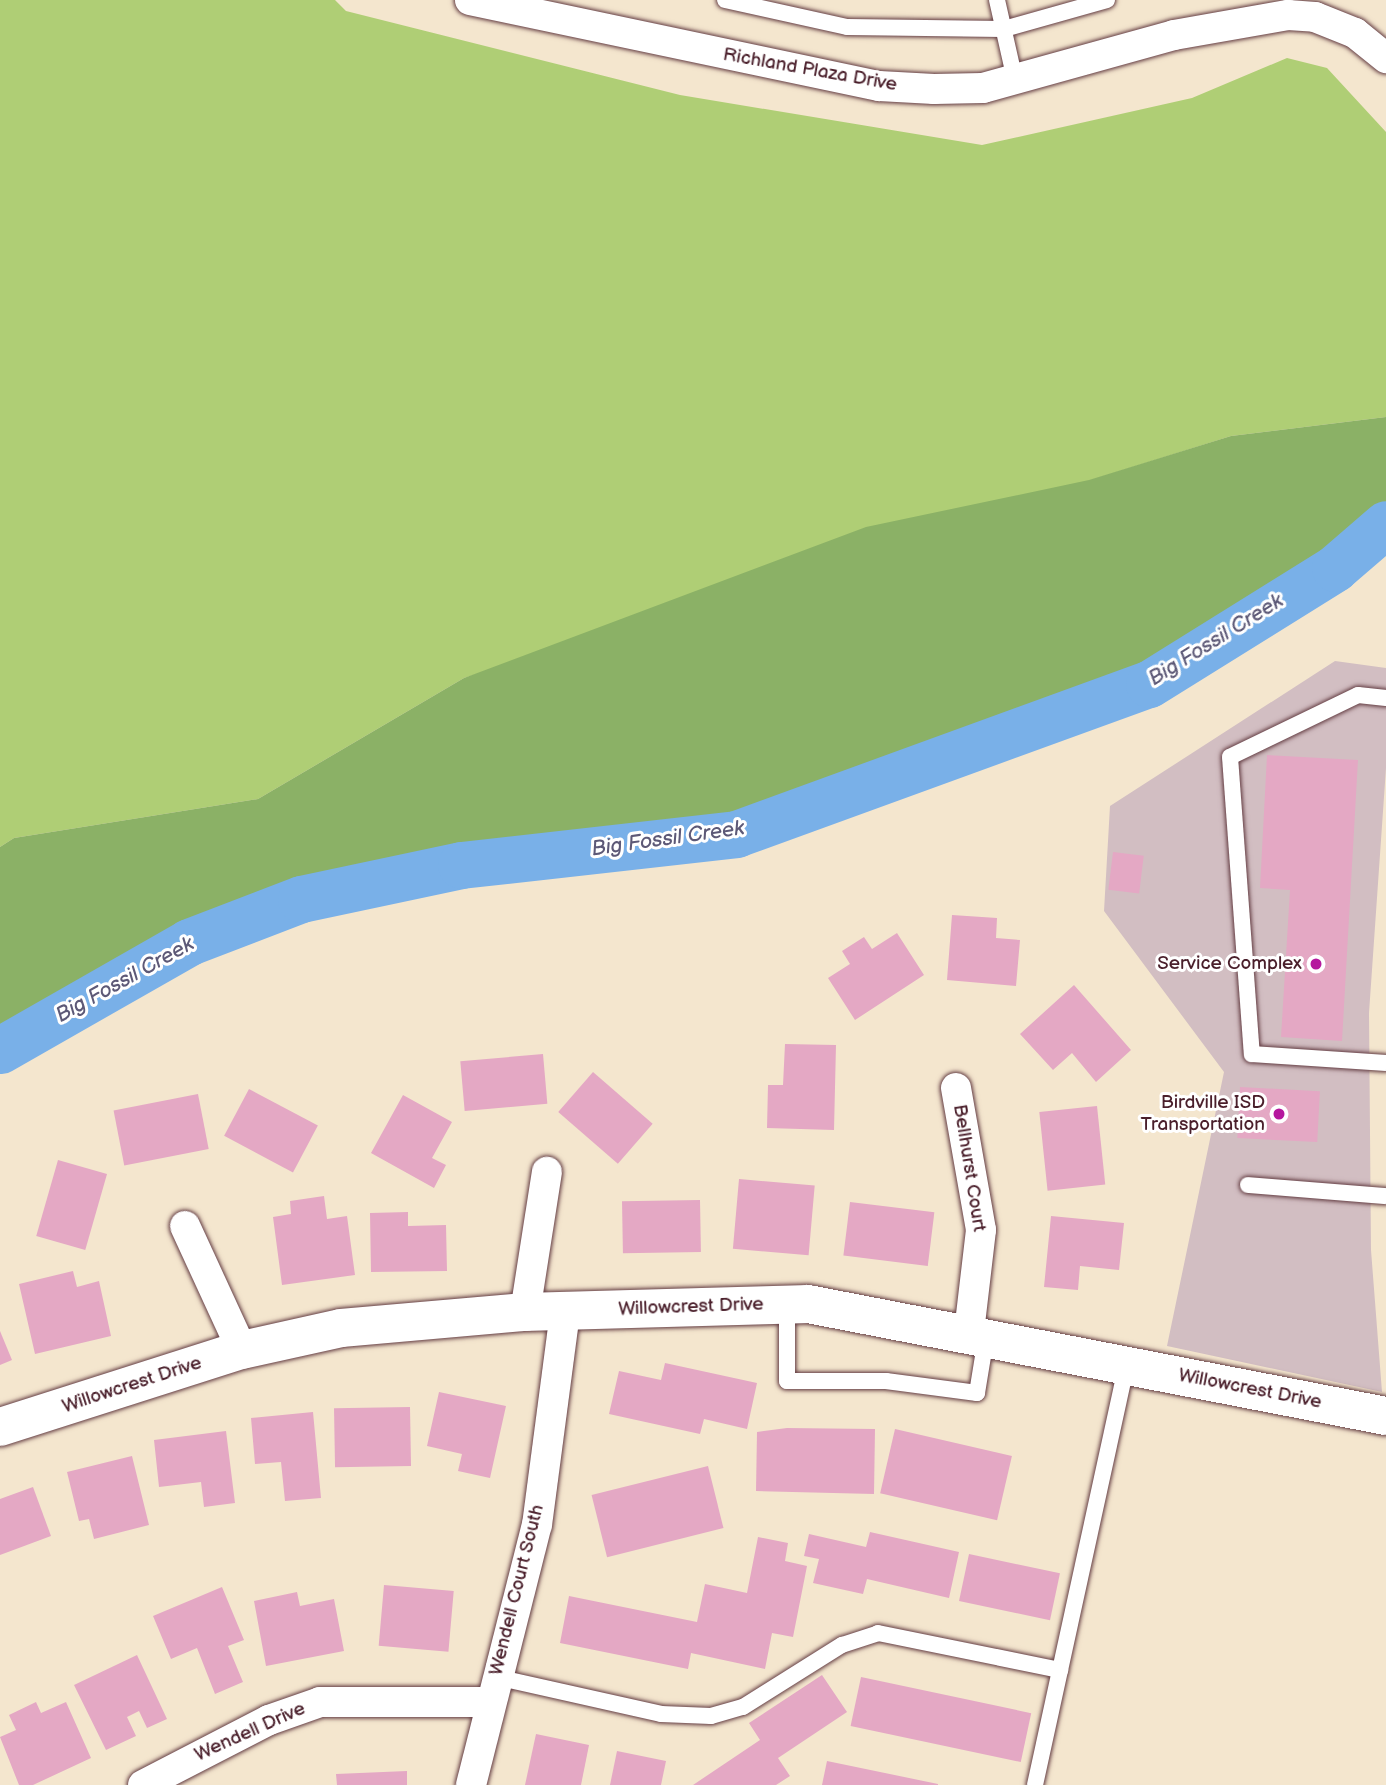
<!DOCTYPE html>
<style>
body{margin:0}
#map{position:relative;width:1386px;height:1785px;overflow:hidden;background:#f4e6ce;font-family:"Balsamiq Sans",sans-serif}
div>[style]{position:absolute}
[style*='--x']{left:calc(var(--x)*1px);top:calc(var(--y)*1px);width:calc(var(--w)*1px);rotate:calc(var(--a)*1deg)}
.industrial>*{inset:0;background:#d2bec2}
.green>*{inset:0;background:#afce75}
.forest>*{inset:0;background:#8bb166}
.river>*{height:47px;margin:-23.5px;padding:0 23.5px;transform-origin:23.5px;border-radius:23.5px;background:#79b0e8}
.building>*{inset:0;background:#e4a8c4;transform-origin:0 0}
.roads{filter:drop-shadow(0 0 2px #643d43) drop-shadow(0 0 2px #643d43)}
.service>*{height:16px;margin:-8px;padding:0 8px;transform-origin:8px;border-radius:8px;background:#fff}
.minor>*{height:30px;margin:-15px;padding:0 15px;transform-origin:15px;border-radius:15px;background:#fff}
.tertiary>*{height:38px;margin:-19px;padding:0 19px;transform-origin:19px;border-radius:19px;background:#fff}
.dots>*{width:19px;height:19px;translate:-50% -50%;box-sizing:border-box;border:4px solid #fff;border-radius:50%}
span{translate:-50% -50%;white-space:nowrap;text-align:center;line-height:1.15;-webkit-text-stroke:6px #fff;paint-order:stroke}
.street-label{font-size:19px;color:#4a1f2b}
.poi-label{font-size:19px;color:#4a1f2b}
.right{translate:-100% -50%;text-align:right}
.water-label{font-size:21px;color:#5d5977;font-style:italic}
</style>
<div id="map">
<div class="industrial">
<i style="clip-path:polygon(1335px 661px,1386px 668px,1386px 768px,1369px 1013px,1371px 1250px,1382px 1392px,1167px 1346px,1224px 1072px,1104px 911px,1110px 806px)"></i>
</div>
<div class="green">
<i style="clip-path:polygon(0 0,335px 0,346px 11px,680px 95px,982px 145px,1192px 98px,1287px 58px,1327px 68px,1386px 132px,1386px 417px,1231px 436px,464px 678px,258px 799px,14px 838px,0 847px)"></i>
</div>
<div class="forest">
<i style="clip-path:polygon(1386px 417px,1386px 524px,1149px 684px,736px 834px,461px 865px,301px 899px,189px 942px,0 1050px,0 847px,14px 838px,258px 799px,464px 678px,866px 527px,1089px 480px,1231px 436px)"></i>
</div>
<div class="river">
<i style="--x:0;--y:1050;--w:218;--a:-29.7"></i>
<i style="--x:189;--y:942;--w:120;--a:-21"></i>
<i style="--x:301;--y:899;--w:164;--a:-12"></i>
<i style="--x:461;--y:865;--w:277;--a:-6.4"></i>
<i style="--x:736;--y:834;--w:439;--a:-20"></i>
<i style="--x:1149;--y:684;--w:219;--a:-31.9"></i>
<i style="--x:1335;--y:568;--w:67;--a:-40.8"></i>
</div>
<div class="building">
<i style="clip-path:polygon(1267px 755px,1358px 760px,1342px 1041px,1281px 1037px,1290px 890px,1260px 888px)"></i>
<i style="left:1113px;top:852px;width:31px;height:38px;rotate:7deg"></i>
<i style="clip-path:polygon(952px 915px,997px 918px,996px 938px,1020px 940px,1016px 986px,947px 980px)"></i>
<i style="clip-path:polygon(897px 933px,924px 975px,855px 1020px,828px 978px,850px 964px,842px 951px,864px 937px,872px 949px)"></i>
<i style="clip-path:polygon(1074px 985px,1131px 1050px,1096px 1082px,1072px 1053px,1053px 1070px,1020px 1034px)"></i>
<i style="clip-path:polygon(785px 1044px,836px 1045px,834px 1130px,767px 1128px,768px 1085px,783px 1085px)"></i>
<i style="left:543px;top:1054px;width:50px;height:83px;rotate:85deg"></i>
<i style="left:593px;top:1072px;width:79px;height:53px;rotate:41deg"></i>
<i style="left:1240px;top:1087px;width:80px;height:51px;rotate:3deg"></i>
<i style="left:249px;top:1089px;width:78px;height:53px;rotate:28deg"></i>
<i style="left:198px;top:1094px;width:56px;height:86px;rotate:79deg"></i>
<i style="clip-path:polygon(403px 1095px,452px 1122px,432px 1158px,446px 1165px,434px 1188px,371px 1153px)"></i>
<i style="left:1097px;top:1106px;width:79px;height:58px;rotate:84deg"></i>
<i style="left:58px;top:1160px;width:51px;height:79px;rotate:16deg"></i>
<i style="left:739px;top:1179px;width:76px;height:70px;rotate:5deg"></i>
<i style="clip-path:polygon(324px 1196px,327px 1219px,347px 1216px,355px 1275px,282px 1285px,273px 1217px,291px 1214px,290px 1201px)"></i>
<i style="left:700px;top:1200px;width:52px;height:78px;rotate:89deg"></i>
<i style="left:850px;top:1202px;width:85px;height:54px;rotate:7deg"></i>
<i style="clip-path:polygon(408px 1212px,408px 1226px,446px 1225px,447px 1271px,371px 1272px,370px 1213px)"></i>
<i style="clip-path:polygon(1051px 1216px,1124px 1223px,1119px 1270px,1080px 1266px,1078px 1290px,1044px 1287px)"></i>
<i style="clip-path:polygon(73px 1271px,77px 1287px,99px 1281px,111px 1336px,35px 1354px,19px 1284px)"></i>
<i style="clip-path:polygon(0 1331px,12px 1360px,0 1365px)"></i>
<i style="clip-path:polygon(665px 1363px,757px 1383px,747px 1429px,704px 1419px,700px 1434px,609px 1414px,619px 1371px,661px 1380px)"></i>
<i style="clip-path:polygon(439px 1392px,506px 1406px,490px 1478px,458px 1471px,462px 1454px,427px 1446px)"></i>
<i style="left:410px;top:1407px;width:59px;height:76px;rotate:89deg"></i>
<i style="clip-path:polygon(313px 1412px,321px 1498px,285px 1501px,281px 1462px,255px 1464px,251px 1418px)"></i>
<i style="clip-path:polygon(787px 1428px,875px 1429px,874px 1494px,756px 1491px,757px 1432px)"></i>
<i style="left:895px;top:1429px;width:120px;height:66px;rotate:13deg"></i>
<i style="clip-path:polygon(226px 1431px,235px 1503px,204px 1507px,201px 1482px,159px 1487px,154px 1440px)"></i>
<i style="clip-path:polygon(132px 1456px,149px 1525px,94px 1539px,89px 1519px,79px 1521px,67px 1472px)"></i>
<i style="left:708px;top:1466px;width:64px;height:120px;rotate:76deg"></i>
<i style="clip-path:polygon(33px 1487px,51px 1536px,0 1555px,0 1499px)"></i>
<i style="clip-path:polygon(870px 1532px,959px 1552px,949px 1598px,867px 1579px,863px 1594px,813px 1583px,819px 1559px,804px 1556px,809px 1534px,866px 1547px)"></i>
<i style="clip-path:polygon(758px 1537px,788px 1543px,785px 1561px,807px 1566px,793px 1637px,772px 1633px,765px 1669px,691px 1653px,688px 1669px,560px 1643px,569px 1596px,697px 1622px,705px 1584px,747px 1593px)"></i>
<i style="left:969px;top:1554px;width:93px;height:48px;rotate:12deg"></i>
<i style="left:384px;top:1585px;width:70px;height:61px;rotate:5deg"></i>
<i style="clip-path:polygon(222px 1587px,244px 1640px,228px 1646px,243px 1682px,215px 1694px,197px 1648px,171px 1659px,153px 1616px)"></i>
<i style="clip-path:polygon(297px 1592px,300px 1606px,334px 1599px,344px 1651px,266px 1666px,254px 1601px)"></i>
<i style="clip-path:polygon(137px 1655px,167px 1719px,147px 1728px,139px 1711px,127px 1717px,136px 1736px,106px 1750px,74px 1685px)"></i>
<i style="clip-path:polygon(822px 1675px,847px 1712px,778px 1758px,790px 1776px,776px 1785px,693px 1785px,760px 1740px,749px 1723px)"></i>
<i style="left:861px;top:1677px;width:174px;height:50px;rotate:12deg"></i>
<i style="clip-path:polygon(36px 1702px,41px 1713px,66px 1702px,91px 1758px,33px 1785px,19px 1785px,0 1737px,16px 1730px,9px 1715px)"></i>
<i style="clip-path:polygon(536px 1734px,589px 1745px,581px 1785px,525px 1785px)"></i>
<i style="clip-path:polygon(617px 1751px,666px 1761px,661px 1785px,610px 1785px)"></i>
<i style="clip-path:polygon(827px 1761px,938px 1784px,938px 1785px,822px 1785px)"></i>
<i style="clip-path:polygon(407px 1771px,407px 1785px,337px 1785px,336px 1774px)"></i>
</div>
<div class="roads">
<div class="service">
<i style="--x:725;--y:0;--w:125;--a:12.5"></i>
<i style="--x:847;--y:27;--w:157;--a:0.7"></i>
<i style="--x:1004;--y:29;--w:107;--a:-15.7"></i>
<i style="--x:997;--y:0;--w:82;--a:77.3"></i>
<i style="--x:1386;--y:698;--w:28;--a:-174"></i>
<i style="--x:1358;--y:695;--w:142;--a:154.2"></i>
<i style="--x:1230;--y:757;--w:298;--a:85.8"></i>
<i style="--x:1252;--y:1054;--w:134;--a:3.8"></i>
<i style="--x:1248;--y:1185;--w:138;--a:4.6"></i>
<i style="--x:787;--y:1305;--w:76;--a:90"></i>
<i style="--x:787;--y:1381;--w:99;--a:0"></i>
<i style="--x:886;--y:1381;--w:92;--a:7.5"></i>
<i style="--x:977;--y:1393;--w:56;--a:-80.7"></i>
<i style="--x:496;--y:1677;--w:169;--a:12.6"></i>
<i style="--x:661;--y:1714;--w:50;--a:2.3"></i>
<i style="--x:711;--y:1716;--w:33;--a:-16"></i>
<i style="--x:743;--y:1707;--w:117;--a:-32.1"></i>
<i style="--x:842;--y:1645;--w:38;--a:-18"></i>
<i style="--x:878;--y:1633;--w:186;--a:11.5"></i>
<i style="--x:1035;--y:1785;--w:431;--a:-77.7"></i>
</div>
<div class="minor">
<i style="--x:470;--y:0;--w:418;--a:11.9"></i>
<i style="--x:879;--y:86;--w:55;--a:3.1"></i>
<i style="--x:934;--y:89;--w:49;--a:-1.2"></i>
<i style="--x:983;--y:88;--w:198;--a:-15.5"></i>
<i style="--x:1174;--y:35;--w:116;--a:-10"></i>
<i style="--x:1288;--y:15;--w:27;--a:4"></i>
<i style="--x:1315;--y:17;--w:43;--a:21.8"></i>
<i style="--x:1355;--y:33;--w:40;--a:39"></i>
<i style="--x:956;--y:1088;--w:144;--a:80"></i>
<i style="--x:981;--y:1230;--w:103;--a:96.7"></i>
<i style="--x:185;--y:1226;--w:136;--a:65.3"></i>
<i style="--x:525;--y:1312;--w:142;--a:-81.1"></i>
<i style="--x:143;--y:1785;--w:142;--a:-27.3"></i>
<i style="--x:269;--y:1720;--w:54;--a:-19.4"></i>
<i style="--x:320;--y:1702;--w:169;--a:0"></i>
<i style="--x:471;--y:1785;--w:268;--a:-75.8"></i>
<i style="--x:537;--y:1525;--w:216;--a:-82.5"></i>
</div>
<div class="tertiary">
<i style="--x:0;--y:1427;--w:254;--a:-17.7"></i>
<i style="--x:242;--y:1350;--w:101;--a:-12.5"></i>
<i style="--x:341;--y:1328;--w:185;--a:-5"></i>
<i style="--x:525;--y:1312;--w:283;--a:-1.6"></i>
<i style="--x:808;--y:1304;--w:589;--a:10.97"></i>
</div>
</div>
<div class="dots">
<i style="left:1316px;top:964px;background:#b5179e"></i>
<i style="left:1279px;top:1114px;background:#b5179e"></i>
</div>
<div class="street-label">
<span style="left:810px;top:70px;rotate:10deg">Richland Plaza Drive</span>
<span style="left:969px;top:1168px;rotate:81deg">Bellhurst Court</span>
<span style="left:691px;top:1307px;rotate:-2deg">Willowcrest Drive</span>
<span style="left:132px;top:1385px;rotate:-18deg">Willowcrest Drive</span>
<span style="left:1250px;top:1389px;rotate:11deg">Willowcrest Drive</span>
<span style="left:517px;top:1590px;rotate:-76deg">Wendell Court South</span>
<span style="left:250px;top:1732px;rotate:-24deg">Wendell Drive</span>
</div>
<div class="poi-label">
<span class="right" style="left:1302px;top:964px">Service Complex</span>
<span class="right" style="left:1265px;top:1114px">Birdville ISD<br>Transportation</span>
</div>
<div class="water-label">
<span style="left:1216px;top:640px;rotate:-32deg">Big Fossil Creek</span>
<span style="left:668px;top:839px;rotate:-8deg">Big Fossil Creek</span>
<span style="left:125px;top:980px;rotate:-29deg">Big Fossil Creek</span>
</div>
</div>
